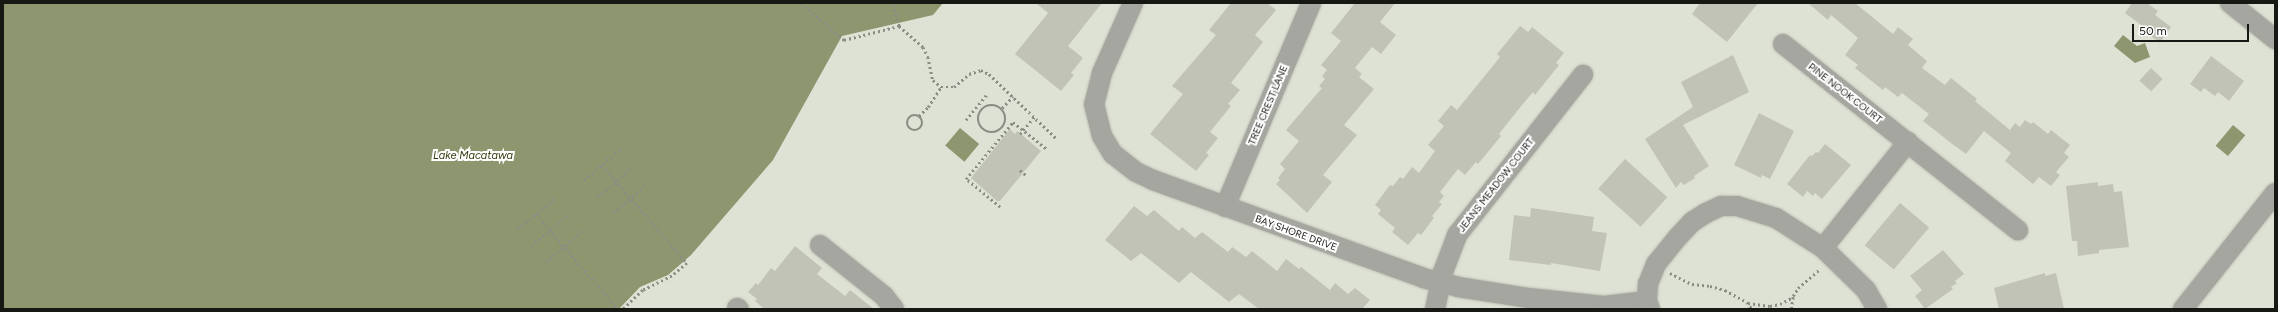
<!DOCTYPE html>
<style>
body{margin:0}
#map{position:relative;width:2278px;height:312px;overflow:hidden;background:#dee2d4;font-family:Figtree,sans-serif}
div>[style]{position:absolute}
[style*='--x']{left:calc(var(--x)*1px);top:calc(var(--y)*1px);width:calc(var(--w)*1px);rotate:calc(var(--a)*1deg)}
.water>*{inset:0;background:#8d966f;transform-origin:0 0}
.building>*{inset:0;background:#c0c3b6;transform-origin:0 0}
.path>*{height:2.5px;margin-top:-1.25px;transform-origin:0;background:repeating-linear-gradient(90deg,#8a8d83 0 2px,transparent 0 5px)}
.path>.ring{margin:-1.25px;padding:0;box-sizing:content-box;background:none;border:2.5px solid #8a8d83;border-radius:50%}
.roads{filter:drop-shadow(0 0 1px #babeb1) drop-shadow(0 0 1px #babeb1)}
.minor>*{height:20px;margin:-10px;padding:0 10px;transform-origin:10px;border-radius:10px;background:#a5a6a0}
span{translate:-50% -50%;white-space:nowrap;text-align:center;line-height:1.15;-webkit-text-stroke:4px #fff;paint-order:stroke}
.street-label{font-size:10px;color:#161813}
.water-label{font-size:11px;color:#313807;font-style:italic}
.frame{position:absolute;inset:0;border:4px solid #161813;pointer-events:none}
.scale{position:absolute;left:2132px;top:24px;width:117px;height:18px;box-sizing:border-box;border:2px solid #161813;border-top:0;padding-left:5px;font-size:12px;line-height:14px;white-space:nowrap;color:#161813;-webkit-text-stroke:3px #fff;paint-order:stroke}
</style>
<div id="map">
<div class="water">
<i style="clip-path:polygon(3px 3px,943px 3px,933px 15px,842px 36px,773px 160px,691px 255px,668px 275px,640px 287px,619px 309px,3px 309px)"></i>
<i style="clip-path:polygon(2123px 35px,2137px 46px,2145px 43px,2150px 57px,2135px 63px,2114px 46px)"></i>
<i style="left:2233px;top:125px;width:16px;height:27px;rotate:40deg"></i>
<i style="left:960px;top:128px;width:25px;height:23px;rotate:40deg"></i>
</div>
<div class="building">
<i style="clip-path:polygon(1036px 3px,1102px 3px,1068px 46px,1083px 58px,1071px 73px,1074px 75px,1061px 91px,1015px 54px,1048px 13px)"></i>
<i style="clip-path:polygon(1231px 3px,1267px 3px,1276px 10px,1255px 35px,1263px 42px,1231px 83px,1240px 90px,1228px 104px,1231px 106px,1210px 132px,1218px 138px,1206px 153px,1209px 155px,1196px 171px,1150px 134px,1183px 94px,1172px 86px,1216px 35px,1209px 30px)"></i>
<i style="clip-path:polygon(1355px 3px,1395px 3px,1380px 22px,1396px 35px,1381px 54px,1372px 47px,1355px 68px,1362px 74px,1359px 77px,1374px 89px,1344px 125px,1357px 135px,1323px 175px,1332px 182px,1307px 213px,1276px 184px,1280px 180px,1278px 178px,1285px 169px,1280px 164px,1299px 141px,1286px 130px,1322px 88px,1319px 86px,1325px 79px,1322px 76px,1327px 70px,1321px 65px,1341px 41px,1331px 33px)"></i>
<i style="clip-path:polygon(1700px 3px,1758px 3px,1727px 42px,1692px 14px)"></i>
<i style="clip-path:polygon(1808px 3px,1855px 3px,1893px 34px,1898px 27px,1913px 39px,1908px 45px,1927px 61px,1922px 68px,1945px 85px,1951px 78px,1977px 99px,1975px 101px,2010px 130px,2015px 123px,2020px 127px,2025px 120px,2031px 124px,2033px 122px,2048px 134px,2051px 130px,2070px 145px,2064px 153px,2069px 157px,2056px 172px,2060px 175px,2051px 186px,2039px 177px,2033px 184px,2005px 161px,2011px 153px,1984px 131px,1966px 154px,1951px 143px,1923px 121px,1929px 114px,1902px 93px,1898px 97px,1885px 87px,1883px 90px,1855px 68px,1858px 65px,1845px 55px,1858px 38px,1831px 15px,1828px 20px)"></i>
<i style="clip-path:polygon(2132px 3px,2147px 3px,2158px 11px,2155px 15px,2171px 27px,2160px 43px,2146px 32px,2148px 30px,2125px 13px)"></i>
<i style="clip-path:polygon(1520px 26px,1528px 32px,1532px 27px,1564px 53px,1556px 63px,1559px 65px,1535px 95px,1533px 92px,1522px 105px,1499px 134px,1501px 136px,1478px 164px,1476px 162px,1465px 175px,1458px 169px,1440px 192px,1444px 196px,1439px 202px,1442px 204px,1432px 216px,1434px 218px,1421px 235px,1418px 233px,1408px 245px,1392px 232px,1395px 228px,1378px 214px,1381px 210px,1375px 205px,1390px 185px,1393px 186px,1400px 177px,1403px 179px,1412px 167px,1419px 173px,1435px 151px,1428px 145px,1444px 126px,1438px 121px,1451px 105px,1457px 110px,1500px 57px,1497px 54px)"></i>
<i style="clip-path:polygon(1733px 55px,1749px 92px,1683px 125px,1709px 166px,1694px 176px,1695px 178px,1684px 185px,1681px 182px,1676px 188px,1645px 139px,1693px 107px,1681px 82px)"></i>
<i style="clip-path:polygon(2211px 56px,2244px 81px,2229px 101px,2218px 92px,2215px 96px,2204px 88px,2201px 92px,2190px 84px)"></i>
<i style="left:2151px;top:68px;width:16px;height:17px;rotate:43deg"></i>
<i style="clip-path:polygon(1759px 113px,1794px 131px,1770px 179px,1762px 175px,1761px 178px,1734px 165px)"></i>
<i style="clip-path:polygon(1010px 129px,1015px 134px,1017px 131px,1041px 151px,1000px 201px,997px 201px,971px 178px)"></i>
<i style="clip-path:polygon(1825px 144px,1851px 165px,1822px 199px,1815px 193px,1813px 196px,1807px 191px,1803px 197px,1787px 184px,1810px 155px,1812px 156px,1816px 152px,1818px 153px)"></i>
<i style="left:1625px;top:159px;width:57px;height:40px;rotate:42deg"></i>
<i style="clip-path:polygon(2098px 182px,2098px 186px,2113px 184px,2114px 192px,2122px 191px,2129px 247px,2099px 250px,2099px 253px,2078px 256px,2077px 241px,2072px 241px,2066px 186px)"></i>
<i style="left:1900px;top:203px;width:38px;height:55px;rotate:40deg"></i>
<i style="clip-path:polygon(1134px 206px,1147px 216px,1154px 210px,1179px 231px,1182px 227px,1195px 238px,1202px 232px,1228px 252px,1232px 247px,1246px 257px,1252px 251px,1277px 271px,1286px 259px,1299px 269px,1301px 267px,1330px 290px,1335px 283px,1348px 294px,1355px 288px,1370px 300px,1362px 309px,1259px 309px,1239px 294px,1229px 302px,1191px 272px,1179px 283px,1141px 253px,1131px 261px,1105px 240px)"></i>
<i style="clip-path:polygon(1531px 208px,1594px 217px,1592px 231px,1607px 233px,1600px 271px,1551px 263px,1551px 265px,1509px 260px,1514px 215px,1530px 217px)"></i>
<i style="clip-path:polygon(795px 246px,822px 268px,817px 274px,845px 296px,850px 290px,874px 309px,764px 309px,755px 301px,757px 299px,748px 292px,756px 283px,758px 285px,771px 268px,775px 271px)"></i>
<i style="clip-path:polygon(1943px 250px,1964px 274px,1955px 281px,1957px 283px,1951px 287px,1953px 289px,1925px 309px,1915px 296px,1922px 290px,1910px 276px)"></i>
<i style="clip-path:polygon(2045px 273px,2045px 276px,2056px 273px,2064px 309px,1999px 309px,1994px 288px)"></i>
</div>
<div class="path">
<i style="--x:801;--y:3;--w:57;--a:40.7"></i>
<i style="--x:844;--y:40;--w:57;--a:-14.3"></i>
<i style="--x:899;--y:26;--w:24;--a:-107"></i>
<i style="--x:899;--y:26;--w:32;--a:41"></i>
<i style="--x:923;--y:47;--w:11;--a:63"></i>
<i style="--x:928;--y:57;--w:24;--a:78"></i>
<i style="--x:933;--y:80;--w:11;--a:41"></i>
<i style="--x:941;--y:87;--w:13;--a:0"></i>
<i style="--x:954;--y:87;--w:20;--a:-41"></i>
<i style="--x:969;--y:74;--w:13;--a:-18"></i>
<i style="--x:981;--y:70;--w:9;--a:27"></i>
<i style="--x:989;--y:74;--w:93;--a:43.7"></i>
<i class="ring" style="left:978px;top:105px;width:25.5px;height:25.5px"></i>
<i style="--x:1002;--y:108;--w:16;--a:-47"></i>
<i class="ring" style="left:907px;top:115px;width:13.5px;height:13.5px"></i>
<i style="--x:919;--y:116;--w:13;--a:-45"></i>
<i style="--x:928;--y:107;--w:24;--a:-57"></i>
<i style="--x:966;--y:120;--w:33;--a:-51"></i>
<i style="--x:1020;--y:134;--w:23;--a:-50"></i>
<i style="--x:602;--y:165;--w:130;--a:49.1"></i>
<i style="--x:687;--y:263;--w:20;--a:139"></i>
<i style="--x:672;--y:276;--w:32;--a:154"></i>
<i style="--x:643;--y:290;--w:28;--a:136"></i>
<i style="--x:1020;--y:170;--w:8;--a:40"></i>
<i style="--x:584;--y:180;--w:48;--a:-40.7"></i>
<i style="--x:598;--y:197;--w:46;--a:-40.6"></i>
<i style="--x:1000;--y:207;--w:44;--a:-140.5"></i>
<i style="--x:966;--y:179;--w:74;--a:-50.5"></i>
<i style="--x:1013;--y:122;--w:43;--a:38.5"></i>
<i style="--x:613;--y:213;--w:46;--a:-40.6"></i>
<i style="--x:536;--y:214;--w:125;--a:49.2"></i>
<i style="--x:518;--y:229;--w:47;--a:-39.8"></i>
<i style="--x:531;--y:246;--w:47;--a:-39.8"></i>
<i style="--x:546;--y:262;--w:48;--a:-40.7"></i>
<i style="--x:1670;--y:273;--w:25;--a:27"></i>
<i style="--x:1692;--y:284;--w:18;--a:6"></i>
<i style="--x:1710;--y:286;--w:16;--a:15"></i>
<i style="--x:1725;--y:290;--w:25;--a:29"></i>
<i style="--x:1747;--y:302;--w:9;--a:54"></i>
<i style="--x:1748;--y:303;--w:22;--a:8"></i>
<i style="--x:1770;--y:306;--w:10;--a:-11"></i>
<i style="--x:1780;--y:304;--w:15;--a:-28"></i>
<i style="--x:1791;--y:309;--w:13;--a:-81"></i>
<i style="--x:1793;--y:296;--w:9;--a:-58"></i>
<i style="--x:1798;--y:288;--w:29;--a:-41"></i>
</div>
<div class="roads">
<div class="minor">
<i style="--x:1133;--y:3;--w:77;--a:113.9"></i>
<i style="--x:1102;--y:73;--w:32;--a:104"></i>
<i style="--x:1094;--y:104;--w:33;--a:76"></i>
<i style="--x:1102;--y:136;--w:21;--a:59"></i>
<i style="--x:1113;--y:154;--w:29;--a:38"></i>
<i style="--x:1136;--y:172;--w:19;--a:25"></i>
<i style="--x:1153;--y:180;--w:287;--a:19.9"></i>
<i style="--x:1423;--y:278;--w:36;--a:14"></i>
<i style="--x:1458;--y:287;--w:72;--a:8.8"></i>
<i style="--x:1529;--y:298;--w:75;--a:6.1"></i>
<i style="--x:1604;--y:306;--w:43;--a:-6.6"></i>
<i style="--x:2230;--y:3;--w:58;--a:38.7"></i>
<i style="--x:1783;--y:44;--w:300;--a:38.4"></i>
<i style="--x:1225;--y:207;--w:221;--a:-67.1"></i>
<i style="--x:820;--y:245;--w:82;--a:38.6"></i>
<i style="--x:884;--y:296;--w:16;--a:52"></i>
<i style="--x:1823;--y:248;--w:136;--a:-51.3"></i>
<i style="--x:737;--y:308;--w:2;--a:27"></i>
<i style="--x:1435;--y:309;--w:38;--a:-78"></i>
<i style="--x:1443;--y:272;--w:40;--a:-69"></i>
<i style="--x:1457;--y:235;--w:204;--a:-51.8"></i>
<i style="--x:1650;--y:309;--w:9;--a:-111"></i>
<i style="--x:1647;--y:301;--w:17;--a:-87"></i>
<i style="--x:1648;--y:284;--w:22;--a:-68"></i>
<i style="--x:1656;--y:264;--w:35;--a:-51"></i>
<i style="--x:1678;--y:237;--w:21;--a:-47"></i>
<i style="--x:1692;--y:222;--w:17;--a:-33"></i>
<i style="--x:1706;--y:213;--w:17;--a:-25"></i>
<i style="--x:1721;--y:206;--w:16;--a:0"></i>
<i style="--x:1737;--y:206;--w:41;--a:17.1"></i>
<i style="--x:1776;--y:218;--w:56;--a:32.6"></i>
<i style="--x:1823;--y:248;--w:60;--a:44.3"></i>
<i style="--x:1866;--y:290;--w:22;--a:60"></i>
<i style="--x:2183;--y:309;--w:148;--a:-51.6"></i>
</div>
</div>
<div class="street-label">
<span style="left:1845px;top:93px;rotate:38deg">PINE NOOK COURT</span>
<span style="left:1268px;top:105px;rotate:-67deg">TREE CREST LANE</span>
<span style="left:1496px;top:185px;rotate:-52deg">JEANS MEADOW COURT</span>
<span style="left:1296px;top:233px;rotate:20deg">BAY SHORE DRIVE</span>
</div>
<div class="water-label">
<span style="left:473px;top:156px">Lake Macatawa</span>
</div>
<div class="frame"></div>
<div class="scale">50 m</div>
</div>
